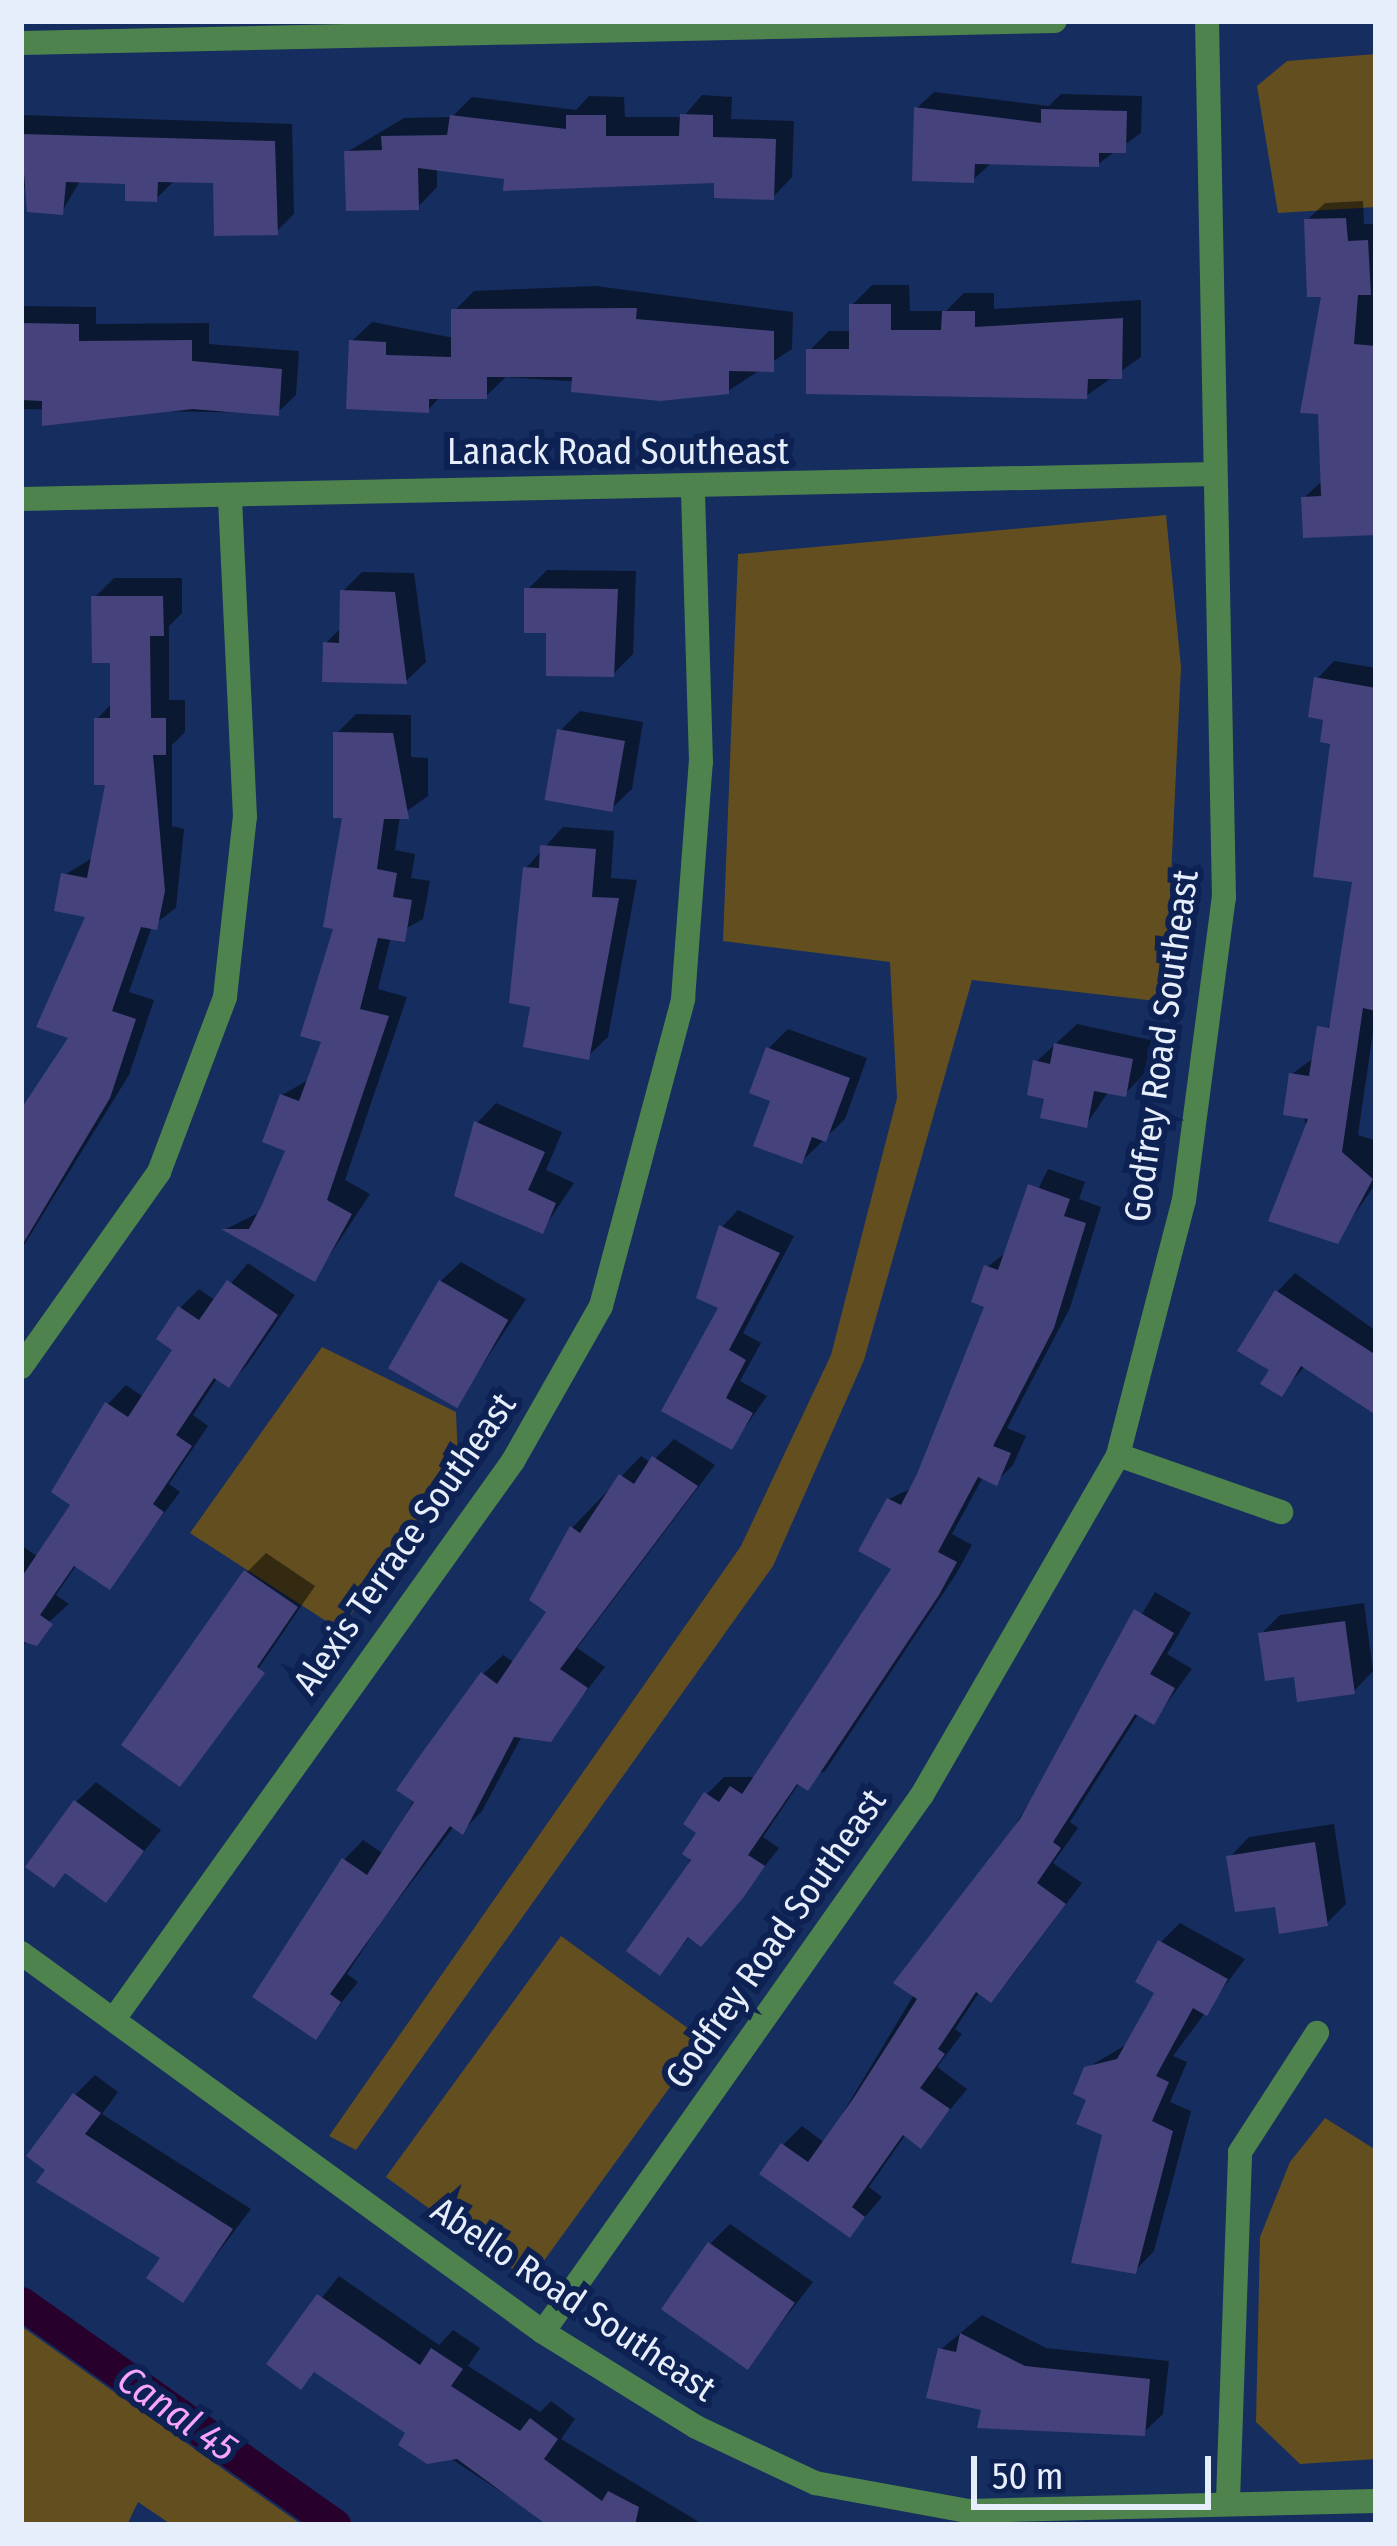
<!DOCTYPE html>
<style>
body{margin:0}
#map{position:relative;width:1397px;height:2546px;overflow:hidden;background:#162d5f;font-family:"Fira Sans Condensed",sans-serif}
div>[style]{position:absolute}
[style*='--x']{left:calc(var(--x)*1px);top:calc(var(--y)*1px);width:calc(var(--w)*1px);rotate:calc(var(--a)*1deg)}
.green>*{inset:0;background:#634e20;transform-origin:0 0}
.shadow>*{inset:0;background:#0007}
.canal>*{height:33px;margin:-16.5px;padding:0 16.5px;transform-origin:16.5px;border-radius:16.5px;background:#27002c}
.building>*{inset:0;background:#46437c;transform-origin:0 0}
.minor>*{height:24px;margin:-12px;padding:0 12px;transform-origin:12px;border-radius:12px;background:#4f834d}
span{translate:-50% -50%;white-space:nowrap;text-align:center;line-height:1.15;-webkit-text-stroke:12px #0d2253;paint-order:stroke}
.street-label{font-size:36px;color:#e7eefb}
.water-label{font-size:39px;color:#f6a4fe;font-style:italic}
.frame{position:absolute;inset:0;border:24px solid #e7eefb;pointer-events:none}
.scale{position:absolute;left:971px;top:2456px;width:240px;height:54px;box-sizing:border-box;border:6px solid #e7eefb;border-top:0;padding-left:15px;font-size:36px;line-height:42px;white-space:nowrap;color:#e7eefb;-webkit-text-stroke:9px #0d2253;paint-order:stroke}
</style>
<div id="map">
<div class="green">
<i style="clip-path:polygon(1376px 54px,1376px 207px,1278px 213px,1257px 86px,1287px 61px)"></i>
<i style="clip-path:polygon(1166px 515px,1181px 667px,1165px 1002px,972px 980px,864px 1360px,773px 1566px,356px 2150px,329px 2136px,741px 1546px,831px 1355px,897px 1098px,890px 962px,723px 941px,738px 554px)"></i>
<i style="clip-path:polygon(322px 1347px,456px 1412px,458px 1461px,340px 1630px,190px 1533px)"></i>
<i style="left:561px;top:1936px;width:177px;height:298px;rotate:36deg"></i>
<i style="clip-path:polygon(1325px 2118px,1376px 2150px,1376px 2459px,1300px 2464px,1256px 2422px,1260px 2237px,1290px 2162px)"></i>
<i style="clip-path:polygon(21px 2326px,302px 2525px,172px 2525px,138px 2502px,127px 2525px,21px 2525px)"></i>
</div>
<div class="shadow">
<i style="clip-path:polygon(934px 92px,1049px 106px,1061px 94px,1142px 96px,1141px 133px,1098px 164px,990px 164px,973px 180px,917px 108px)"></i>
<i style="clip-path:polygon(702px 95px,732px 97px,731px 119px,794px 121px,792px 177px,773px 197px,718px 180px,437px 168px,437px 187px,418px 207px,347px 152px,404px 118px,452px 117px,472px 97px,576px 110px,589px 96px,624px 97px,625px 117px,683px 117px)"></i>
<i style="clip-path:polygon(21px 115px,292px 124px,294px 214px,276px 232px,216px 180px,174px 181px,156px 199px,128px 181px,81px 179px,62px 212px,21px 186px)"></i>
<i style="clip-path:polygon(1363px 201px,1364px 224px,1376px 224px,1376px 532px,1304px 498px,1324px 479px,1325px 294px,1307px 220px,1325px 203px)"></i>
<i style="clip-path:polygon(872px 285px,909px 285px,910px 311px,946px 311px,964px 293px,994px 293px,994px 309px,1141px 300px,1141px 357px,1086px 396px,809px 392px,809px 351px,829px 331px,852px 331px,852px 305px)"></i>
<i style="clip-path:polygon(596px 286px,793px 312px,792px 349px,728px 391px,506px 377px,486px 396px,441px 396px,428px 410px,352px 341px,372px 322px,454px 338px,454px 311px,474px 291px)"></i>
<i style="clip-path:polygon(21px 306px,96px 307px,96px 324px,209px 323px,209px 344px,299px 351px,296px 395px,277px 413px,21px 409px)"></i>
<i style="clip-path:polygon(547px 570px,636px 571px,633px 654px,613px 674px,527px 590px)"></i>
<i style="clip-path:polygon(362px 572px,414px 573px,426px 662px,406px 681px,326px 643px,342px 627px,343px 591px)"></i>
<i style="clip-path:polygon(114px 578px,182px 578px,182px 613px,169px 626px,169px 700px,185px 700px,185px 732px,172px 745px,172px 826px,184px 829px,176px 908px,152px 926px,129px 992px,154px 1000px,129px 1075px,21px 1250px,21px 1114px,73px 1037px,90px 914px,64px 875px,94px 857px,108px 782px,97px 719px,113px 702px,113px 660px,94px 598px)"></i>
<i style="clip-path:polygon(1334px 661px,1376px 668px,1376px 1012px,1358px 1135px,1374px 1140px,1376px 1183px,1337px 1240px,1292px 1074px,1315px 1057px,1334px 1013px,1355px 880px,1317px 679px)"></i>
<i style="clip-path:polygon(580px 711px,643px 722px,632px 789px,612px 808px,560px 731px)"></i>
<i style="clip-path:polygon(356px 714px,411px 715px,411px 757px,428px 758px,428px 796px,400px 816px,395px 850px,415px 854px,411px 878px,430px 881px,423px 919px,391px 937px,378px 989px,407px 997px,345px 1180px,370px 1194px,315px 1278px,226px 1229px,262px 1211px,289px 1149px,282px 1095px,310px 1079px,324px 1040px,346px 815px,336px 734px)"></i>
<i style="clip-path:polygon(563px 827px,614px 831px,611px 878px,637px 880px,608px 1037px,588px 1056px,534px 1004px,526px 868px)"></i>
<i style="clip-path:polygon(1077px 1024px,1151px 1040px,1144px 1074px,1125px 1094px,1109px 1091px,1086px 1125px,1047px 1097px,1036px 1062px)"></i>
<i style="clip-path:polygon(788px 1029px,867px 1058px,845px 1119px,802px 1161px,774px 1099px,768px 1049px)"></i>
<i style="clip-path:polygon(496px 1103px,562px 1132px,546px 1170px,574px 1183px,542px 1231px,477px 1123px)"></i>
<i style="clip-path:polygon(1048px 1169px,1085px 1182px,1079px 1199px,1101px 1207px,1070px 1308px,1007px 1428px,1026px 1436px,1013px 1465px,996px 1482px,983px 1477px,952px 1534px,972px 1545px,956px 1574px,825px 1771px,800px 1782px,763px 1837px,779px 1848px,718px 1926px,691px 1935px,660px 1972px,707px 1794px,724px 1777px,758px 1777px,896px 1568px,889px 1499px,914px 1487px,988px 1306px,987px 1267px,1008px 1251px)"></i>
<i style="clip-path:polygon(738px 1210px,794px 1236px,743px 1333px,761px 1343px,740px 1381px,767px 1396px,732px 1446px,665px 1410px,722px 1307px,722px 1227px)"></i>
<i style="clip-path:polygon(461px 1262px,526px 1299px,456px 1405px,441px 1281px)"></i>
<i style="clip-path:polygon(248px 1263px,295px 1295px,247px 1365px,229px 1384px,218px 1377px,193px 1415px,208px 1426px,169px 1484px,180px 1492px,109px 1586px,77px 1564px,56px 1595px,69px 1604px,21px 1647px,21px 1545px,38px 1557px,74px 1504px,108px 1404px,126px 1385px,145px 1398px,177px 1349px,180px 1308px,199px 1289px,216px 1301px)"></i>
<i style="clip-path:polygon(1295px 1273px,1376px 1331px,1376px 1411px,1306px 1365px,1281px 1393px,1277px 1292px)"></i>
<i style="clip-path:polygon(674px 1439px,715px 1465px,577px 1648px,605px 1667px,549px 1739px,522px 1736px,482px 1811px,463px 1831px,455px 1825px,382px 1921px,347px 1974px,358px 1982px,315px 2036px,344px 1860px,363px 1840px,384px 1854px,483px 1674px,503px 1655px,515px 1663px,550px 1611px,572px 1528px,641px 1456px,651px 1463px)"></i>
<i style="clip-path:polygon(266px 1553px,315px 1586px,180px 1783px,247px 1572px)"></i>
<i style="clip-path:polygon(1155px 1592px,1191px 1613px,1167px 1654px,1192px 1669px,1153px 1722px,1139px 1713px,1070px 1822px,1078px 1828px,1053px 1863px,1082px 1883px,1009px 1980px,991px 1999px,980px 1991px,955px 2029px,962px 2034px,937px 2067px,967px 2089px,921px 2145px,906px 2134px,869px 2187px,882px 2197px,850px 2234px,783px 2145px,802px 2126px,825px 2143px)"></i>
<i style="clip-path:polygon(1364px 1603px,1373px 1671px,1354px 1691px,1296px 1673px,1261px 1634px,1280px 1615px)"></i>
<i style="clip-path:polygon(96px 1782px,161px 1830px,106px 1899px,76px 1802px)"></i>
<i style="clip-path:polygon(1334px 1824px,1346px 1904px,1327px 1923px,1278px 1903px,1230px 1857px,1249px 1837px)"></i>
<i style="clip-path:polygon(1180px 1923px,1245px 1959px,1173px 2056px,1187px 2062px,1170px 2102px,1191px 2111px,1154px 2251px,1135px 2271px,1087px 2068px,1129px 2043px,1158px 1992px,1161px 1942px)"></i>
<i style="clip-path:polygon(95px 2075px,118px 2092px,102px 2114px,251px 2209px,183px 2299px,164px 2257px,49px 2169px,75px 2095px)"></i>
<i style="clip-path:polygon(730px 2224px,813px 2282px,748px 2366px,710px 2244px)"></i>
<i style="clip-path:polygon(339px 2276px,439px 2345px,453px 2330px,480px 2348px,468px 2366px,540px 2412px,551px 2401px,575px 2419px,561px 2439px,704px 2525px,552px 2525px,316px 2370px,301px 2386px,270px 2364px)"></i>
<i style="clip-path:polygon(982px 2315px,1046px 2348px,1169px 2361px,1163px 2414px,1143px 2433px,980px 2426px,985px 2408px,940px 2350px)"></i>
</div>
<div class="canal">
<i style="--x:21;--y:2303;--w:384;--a:35.3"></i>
</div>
<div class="building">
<i style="clip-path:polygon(914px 107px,1041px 123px,1041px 109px,1127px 111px,1126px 153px,1099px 153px,1099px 167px,975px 164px,974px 183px,912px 181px)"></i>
<i style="clip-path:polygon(680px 114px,713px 115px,713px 137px,776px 139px,774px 200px,714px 198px,714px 183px,503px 191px,504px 179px,418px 168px,419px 210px,346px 211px,344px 151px,382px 150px,381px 136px,447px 135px,450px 115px,566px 129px,566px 115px,606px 115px,606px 136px,679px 136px)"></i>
<i style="clip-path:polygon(21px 134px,275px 141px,278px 235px,214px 236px,213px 183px,158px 182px,157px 202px,125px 201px,125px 184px,66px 182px,63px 215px,27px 212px)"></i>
<i style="clip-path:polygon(1346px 218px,1348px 241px,1368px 240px,1371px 295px,1358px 295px,1354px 344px,1376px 346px,1376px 535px,1303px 538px,1301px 497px,1321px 496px,1318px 414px,1300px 413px,1321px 297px,1307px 297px,1304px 219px)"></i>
<i style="clip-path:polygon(849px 304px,891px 304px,891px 330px,941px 330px,942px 311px,975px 311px,975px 327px,1123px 318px,1122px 379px,1088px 379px,1087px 399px,806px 394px,806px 349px,849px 349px)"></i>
<i style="clip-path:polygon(637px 308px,636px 319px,774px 331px,774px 372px,729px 371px,729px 394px,660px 401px,571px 392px,572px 377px,487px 377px,487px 399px,429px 399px,429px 413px,346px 409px,349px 340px,386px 342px,386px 355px,451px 357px,451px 309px)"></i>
<i style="clip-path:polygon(21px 323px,79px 324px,79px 341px,192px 340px,192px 361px,282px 369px,279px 416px,193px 409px,42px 426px,42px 401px,21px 400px)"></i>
<i style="clip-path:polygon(524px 588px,618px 589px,614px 677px,546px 676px,546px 633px,524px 633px)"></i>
<i style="clip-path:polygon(340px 590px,395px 592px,407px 684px,322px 682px,323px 642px,339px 643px)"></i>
<i style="clip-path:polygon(91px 596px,163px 596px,164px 636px,150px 636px,151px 718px,166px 718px,166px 755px,153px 755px,165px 891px,157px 930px,141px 927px,112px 1011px,136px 1019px,110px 1098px,21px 1247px,21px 1109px,68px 1038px,36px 1027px,85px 917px,54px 911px,61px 873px,87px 878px,105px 785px,94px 785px,94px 718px,110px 718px,110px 663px,92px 663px)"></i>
<i style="clip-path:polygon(1314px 677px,1376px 688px,1376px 1011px,1363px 1008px,1342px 1152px,1373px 1179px,1338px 1244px,1268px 1221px,1308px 1119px,1283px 1115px,1289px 1073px,1309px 1076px,1317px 1026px,1329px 1028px,1352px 882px,1313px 877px,1330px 744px,1320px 742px,1323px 720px,1308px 717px)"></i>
<i style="left:557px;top:729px;width:69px;height:72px;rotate:10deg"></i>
<i style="clip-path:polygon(333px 732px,393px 733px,409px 819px,384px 819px,377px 869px,397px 873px,393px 897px,412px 900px,405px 942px,378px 938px,360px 1009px,389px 1016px,327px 1200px,352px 1214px,315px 1282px,221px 1229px,249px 1229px,262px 1205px,285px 1151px,262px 1142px,280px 1094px,299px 1101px,321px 1042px,300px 1036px,333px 929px,323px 927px,342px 818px,333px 818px)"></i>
<i style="clip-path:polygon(540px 845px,596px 849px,592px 897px,619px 898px,589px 1060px,523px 1047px,530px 1007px,509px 1003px,523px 867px,539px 868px)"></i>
<i style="clip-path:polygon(1054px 1043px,1133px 1059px,1126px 1097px,1094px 1091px,1087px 1128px,1040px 1118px,1044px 1099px,1027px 1095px,1033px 1060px,1050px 1064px)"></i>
<i style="clip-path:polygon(766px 1047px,850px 1078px,826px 1142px,812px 1137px,802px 1164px,753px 1146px,770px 1101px,749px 1093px)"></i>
<i style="clip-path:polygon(474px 1121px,545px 1152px,528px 1190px,556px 1203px,543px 1234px,454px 1196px)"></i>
<i style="clip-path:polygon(1028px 1184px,1070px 1199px,1064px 1216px,1086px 1223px,1054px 1328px,993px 1446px,1011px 1453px,997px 1486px,978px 1477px,938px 1552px,957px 1562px,939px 1595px,808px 1791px,797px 1784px,748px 1855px,765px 1866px,743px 1898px,701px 1947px,688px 1937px,660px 1976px,626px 1951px,691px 1860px,682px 1854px,696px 1833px,683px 1824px,704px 1792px,719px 1802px,730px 1786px,742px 1794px,891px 1569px,858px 1551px,887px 1498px,901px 1505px,917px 1474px,984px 1307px,971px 1302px,984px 1265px,998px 1270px)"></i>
<i style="clip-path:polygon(719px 1225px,780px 1253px,729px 1350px,746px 1360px,726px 1398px,753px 1413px,732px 1450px,661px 1411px,718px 1308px,696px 1298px)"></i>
<i style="clip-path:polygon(227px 1280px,278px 1315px,229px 1388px,214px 1378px,176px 1435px,192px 1446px,153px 1504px,164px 1512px,110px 1590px,74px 1566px,40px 1615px,53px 1624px,37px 1646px,21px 1641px,21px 1578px,70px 1505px,51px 1492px,105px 1402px,128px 1417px,172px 1350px,156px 1339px,178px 1306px,199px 1320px)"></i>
<i style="left:439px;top:1280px;width:80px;height:102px;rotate:30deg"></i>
<i style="clip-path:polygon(1275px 1290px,1376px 1355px,1376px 1415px,1301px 1366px,1282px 1397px,1260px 1384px,1269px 1370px,1237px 1351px)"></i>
<i style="clip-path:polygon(652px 1456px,698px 1486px,560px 1669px,588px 1688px,551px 1742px,514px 1737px,463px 1835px,450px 1826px,330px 1994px,341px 2002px,316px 2040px,252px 1997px,342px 1858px,367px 1875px,414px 1802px,396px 1790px,419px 1757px,481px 1672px,497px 1684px,546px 1612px,529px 1600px,570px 1526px,580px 1533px,619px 1474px,634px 1484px)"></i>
<i style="clip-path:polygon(244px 1570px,298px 1607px,257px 1667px,265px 1673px,180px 1787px,121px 1745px)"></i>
<i style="clip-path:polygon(1134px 1609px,1174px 1633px,1150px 1674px,1175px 1688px,1154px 1725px,1135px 1714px,1053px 1842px,1061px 1848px,1037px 1883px,1066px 1904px,991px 2003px,976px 1992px,938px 2049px,945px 2054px,920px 2088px,950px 2109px,921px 2149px,903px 2135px,852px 2207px,865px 2217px,850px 2238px,759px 2174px,781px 2143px,808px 2162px,853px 2099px,917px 1999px,893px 1983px,1020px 1819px)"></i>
<i style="clip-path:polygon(1345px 1621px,1355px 1694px,1297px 1702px,1294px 1677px,1265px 1681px,1258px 1633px)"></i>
<i style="clip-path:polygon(74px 1800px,144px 1851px,106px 1903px,65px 1873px,54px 1888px,25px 1867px)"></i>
<i style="clip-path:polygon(1315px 1842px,1328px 1926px,1279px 1934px,1275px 1907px,1235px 1912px,1226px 1856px)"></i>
<i style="clip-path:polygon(1158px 1940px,1228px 1979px,1207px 2016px,1193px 2008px,1156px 2076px,1169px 2082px,1152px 2121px,1173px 2131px,1136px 2274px,1071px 2263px,1102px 2135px,1076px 2124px,1086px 2100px,1073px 2094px,1084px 2067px,1117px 2059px,1154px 1993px,1135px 1982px)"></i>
<i style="clip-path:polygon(73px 2093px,101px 2113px,85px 2134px,233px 2229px,183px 2303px,146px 2278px,160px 2258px,36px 2182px,45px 2170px,26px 2156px)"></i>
<i style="left:708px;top:2242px;width:106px;height:82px;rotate:35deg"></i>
<i style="clip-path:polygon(317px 2294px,420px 2365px,431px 2348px,463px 2369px,451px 2386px,520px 2431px,530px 2418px,558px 2439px,544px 2459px,602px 2501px,608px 2491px,639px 2507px,635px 2525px,547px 2525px,457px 2459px,427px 2464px,398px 2445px,405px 2433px,314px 2372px,301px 2390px,266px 2364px)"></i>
<i style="clip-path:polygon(960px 2333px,1025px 2366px,1150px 2379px,1145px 2436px,977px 2428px,981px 2410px,926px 2398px,938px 2348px,956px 2352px)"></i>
</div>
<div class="minor">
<i style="--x:21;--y:43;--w:1034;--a:-1.22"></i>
<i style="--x:21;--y:499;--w:1194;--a:-1.2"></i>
<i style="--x:21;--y:1367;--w:239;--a:-54.7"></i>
<i style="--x:159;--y:1172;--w:187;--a:-69.3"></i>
<i style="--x:225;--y:997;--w:181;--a:-83.7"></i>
<i style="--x:245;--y:817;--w:321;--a:-92.7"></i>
<i style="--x:1118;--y:1455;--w:173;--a:19.3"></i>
<i style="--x:21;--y:1953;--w:645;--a:35.98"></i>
<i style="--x:543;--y:2332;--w:180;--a:31.8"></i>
<i style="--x:696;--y:2427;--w:132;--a:25.2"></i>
<i style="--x:815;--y:2483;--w:156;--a:10.4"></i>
<i style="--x:968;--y:2511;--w:408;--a:-1.4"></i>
<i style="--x:114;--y:2019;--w:686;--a:-54.43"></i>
<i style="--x:513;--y:1461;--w:178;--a:-60.4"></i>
<i style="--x:601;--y:1306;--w:318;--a:-75"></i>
<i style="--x:683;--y:999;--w:238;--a:-85.7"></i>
<i style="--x:701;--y:762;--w:269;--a:-91.7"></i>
<i style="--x:543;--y:2332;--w:657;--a:-54.79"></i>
<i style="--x:922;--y:1795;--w:392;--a:-60"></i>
<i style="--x:1118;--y:1455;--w:263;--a:-75.5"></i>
<i style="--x:1184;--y:1200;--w:305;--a:-82.5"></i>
<i style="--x:1224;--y:898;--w:877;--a:-91.11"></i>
<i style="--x:1228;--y:2500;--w:348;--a:-88"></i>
<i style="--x:1240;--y:2152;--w:142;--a:-57.1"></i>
</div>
<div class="street-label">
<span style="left:618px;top:453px">Lanack Road Southeast</span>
<span style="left:1162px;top:1046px;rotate:-82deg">Godfrey Road Southeast</span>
<span style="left:405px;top:1544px;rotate:-55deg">Alexis Terrace Southeast</span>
<span style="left:776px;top:1939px;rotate:-55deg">Godfrey Road Southeast</span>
<span style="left:573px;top:2300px;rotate:34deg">Abello Road Southeast</span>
</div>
<div class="water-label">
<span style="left:177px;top:2414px;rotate:35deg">Canal 45</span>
</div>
<div class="frame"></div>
<div class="scale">50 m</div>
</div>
